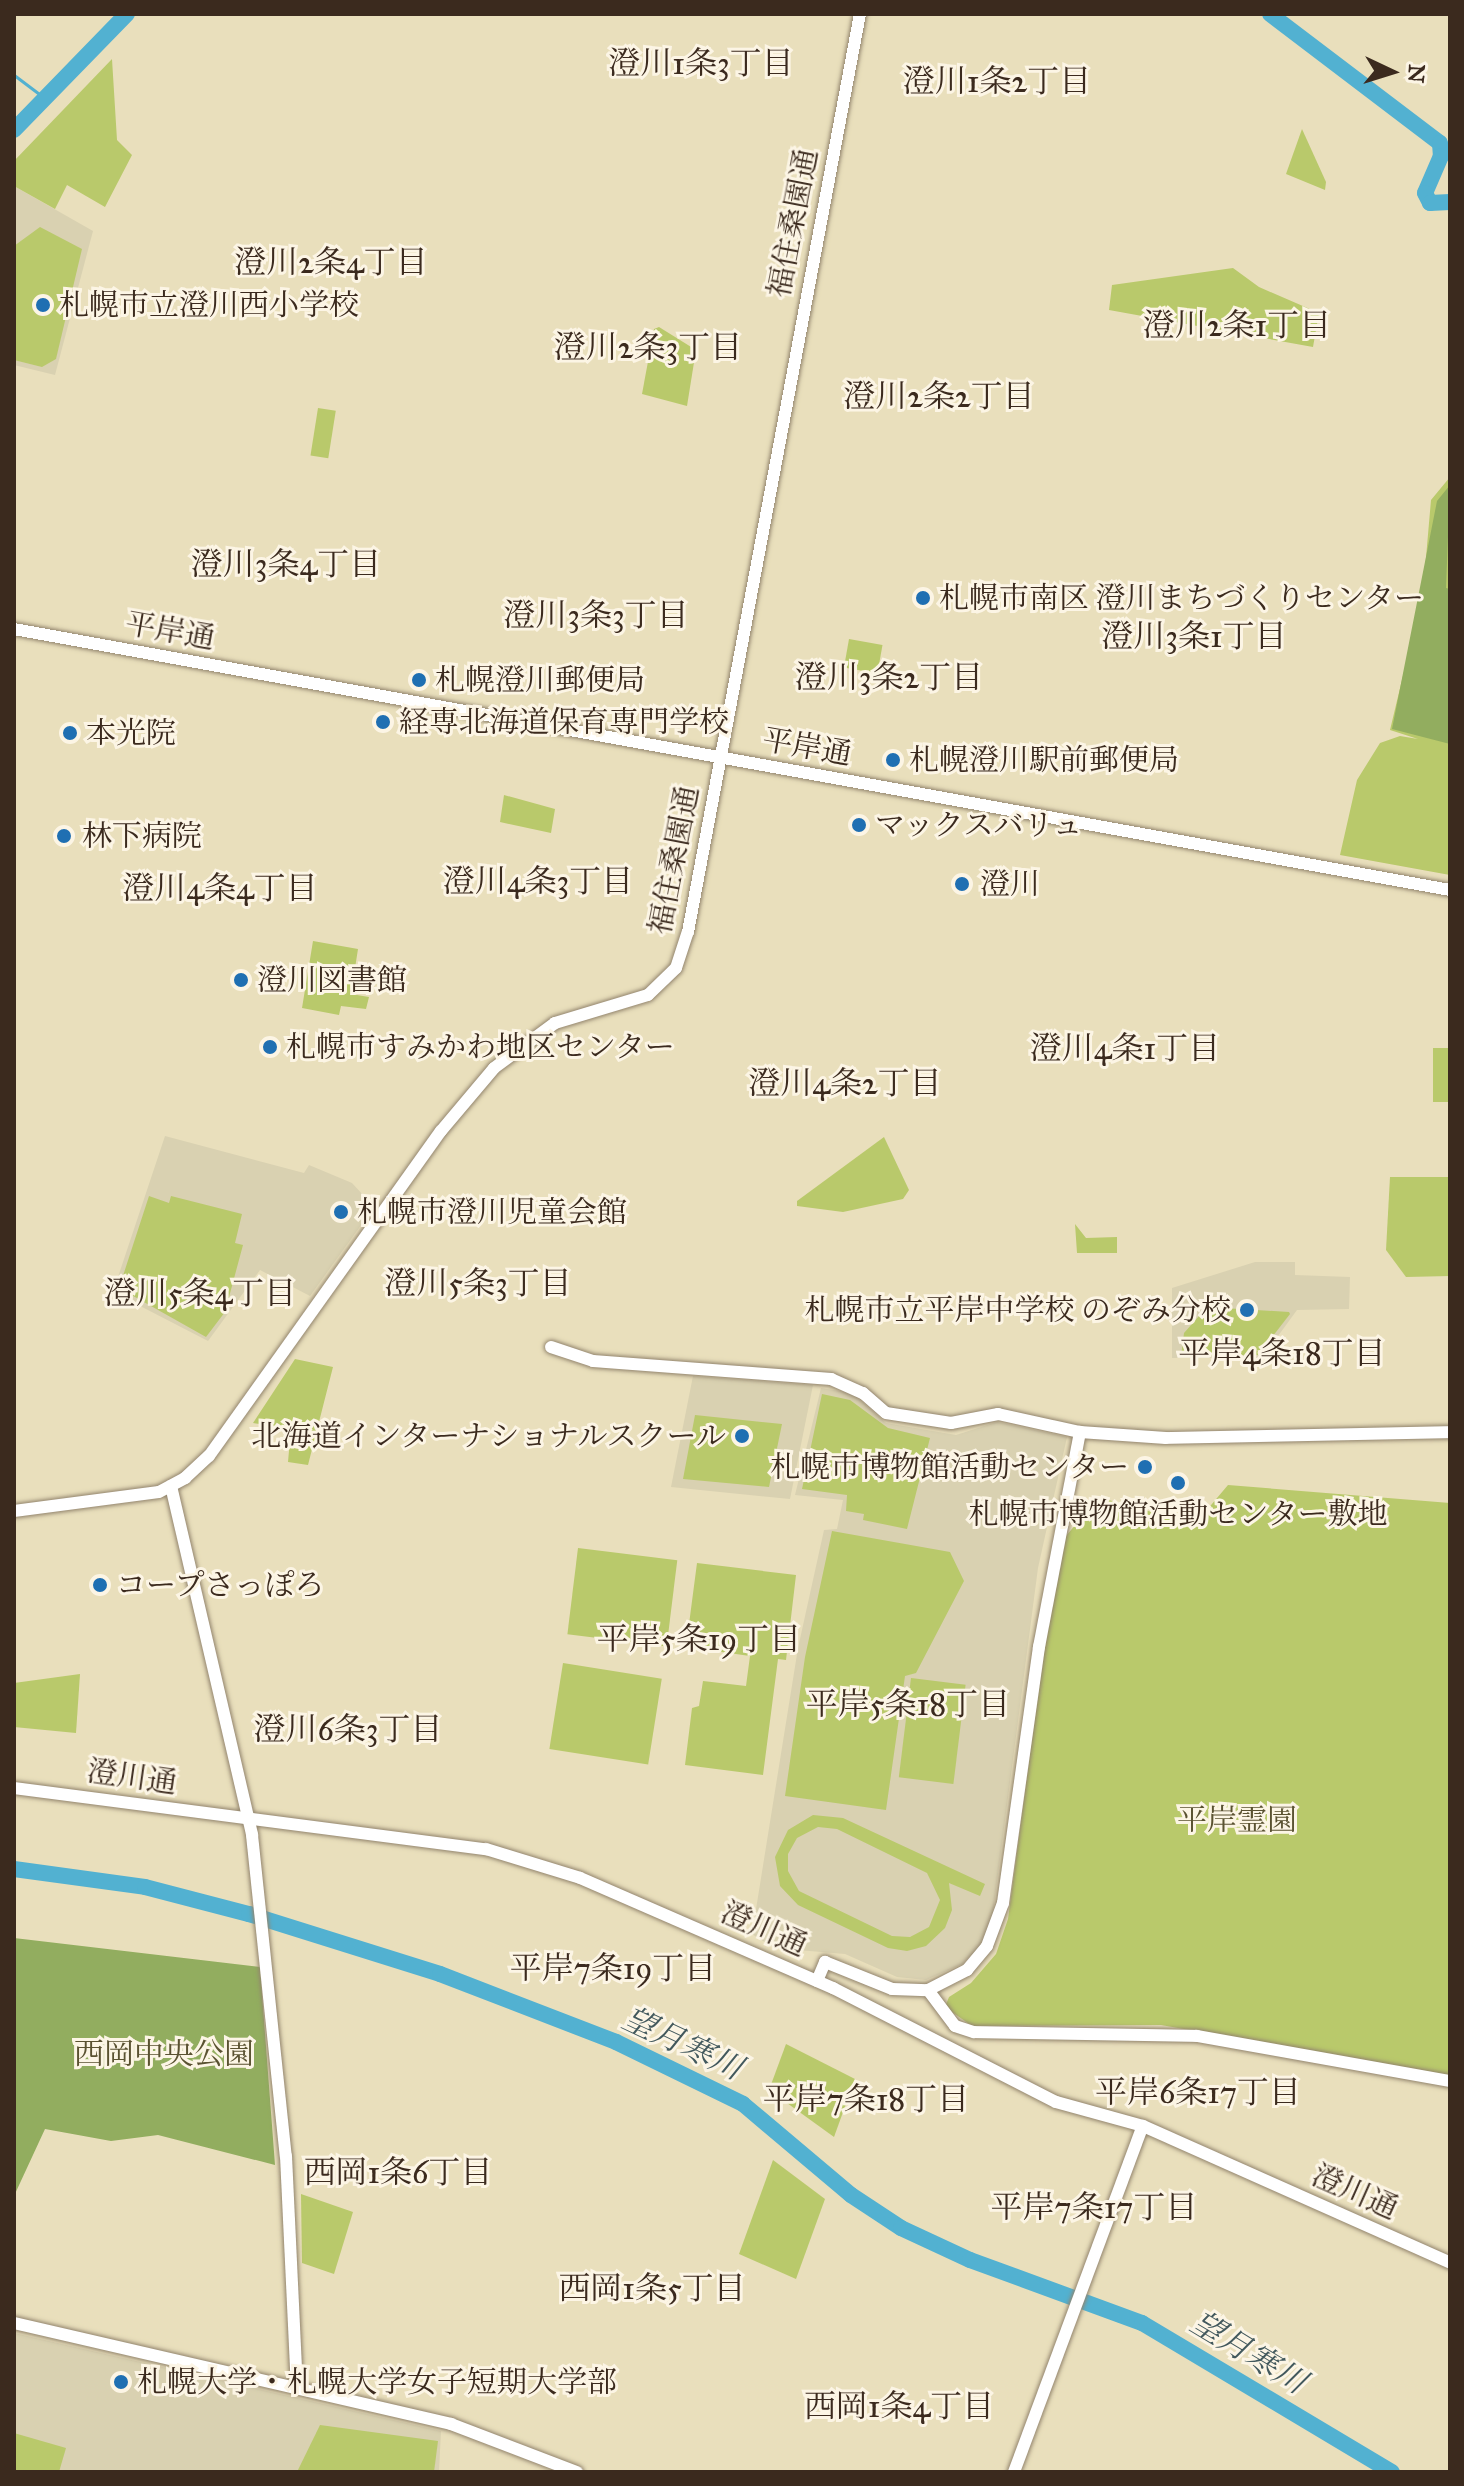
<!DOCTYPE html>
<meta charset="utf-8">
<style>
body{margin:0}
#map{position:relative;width:1464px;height:2486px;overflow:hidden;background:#e9dfbc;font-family:"IM FELL Great Primer","Noto Serif JP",serif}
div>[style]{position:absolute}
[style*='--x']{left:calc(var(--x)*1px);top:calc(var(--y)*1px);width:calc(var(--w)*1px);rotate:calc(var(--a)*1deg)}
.built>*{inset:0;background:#d9d1b1}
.green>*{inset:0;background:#b9c96b;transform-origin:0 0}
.forest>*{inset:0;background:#92ad5f}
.stream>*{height:3px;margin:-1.5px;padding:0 1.5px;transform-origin:1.5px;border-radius:1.5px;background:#52b1d1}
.river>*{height:16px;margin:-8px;padding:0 8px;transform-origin:8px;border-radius:8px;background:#52b1d1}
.roads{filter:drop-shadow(0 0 2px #92846d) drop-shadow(0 0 2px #92846d)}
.secondary>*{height:12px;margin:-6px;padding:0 6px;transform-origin:6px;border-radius:6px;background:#fff}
.dots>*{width:22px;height:22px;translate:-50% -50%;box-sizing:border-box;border:4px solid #fcf5e5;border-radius:50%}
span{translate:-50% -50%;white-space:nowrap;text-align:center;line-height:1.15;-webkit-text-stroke:6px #fcf5e5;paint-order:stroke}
.street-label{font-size:30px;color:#3b2a1e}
.poi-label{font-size:30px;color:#3b2a1e}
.left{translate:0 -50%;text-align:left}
.right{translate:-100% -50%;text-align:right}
.park-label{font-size:30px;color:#5a5231}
.neighbourhood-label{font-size:32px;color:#3b2a1e}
.water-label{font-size:32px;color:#43595d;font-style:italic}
.frame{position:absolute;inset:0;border:16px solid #3b2a1e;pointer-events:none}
.north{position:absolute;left:1352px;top:32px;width:80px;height:80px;-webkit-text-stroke:6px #fcf5e5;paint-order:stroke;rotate:94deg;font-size:22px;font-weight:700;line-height:32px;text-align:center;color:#3b2a1e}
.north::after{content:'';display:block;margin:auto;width:28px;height:36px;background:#3b2a1e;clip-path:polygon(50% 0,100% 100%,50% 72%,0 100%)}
</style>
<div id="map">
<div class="built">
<i style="clip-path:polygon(14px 186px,93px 231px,55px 375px,14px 365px)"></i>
<i style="clip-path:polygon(165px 1136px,304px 1173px,309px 1165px,352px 1183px,364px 1196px,364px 1221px,310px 1296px,260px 1270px,208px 1341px,113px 1292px)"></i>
<i style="clip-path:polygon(1255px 1262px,1295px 1262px,1295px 1275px,1350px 1277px,1349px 1309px,1297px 1310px,1262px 1358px,1172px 1358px,1172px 1288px)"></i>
<i style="clip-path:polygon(693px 1376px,813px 1385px,790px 1499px,671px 1487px)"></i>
<i style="clip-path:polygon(821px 1388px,852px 1393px,886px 1423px,956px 1435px,997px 1422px,1067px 1437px,1038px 1568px,992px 1920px,978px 1949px,962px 1964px,926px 1980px,897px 1977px,845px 1954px,774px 1948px,752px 1934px,798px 1648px,824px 1530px,837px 1529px,843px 1500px,795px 1495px)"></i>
<i style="clip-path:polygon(14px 2333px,441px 2431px,439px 2472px,14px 2472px)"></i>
</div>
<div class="green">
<i style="clip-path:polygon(112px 59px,117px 140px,132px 155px,105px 207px,67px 185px,55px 209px,14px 186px,14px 161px)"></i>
<i style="clip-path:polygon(1302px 129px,1326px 182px,1325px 190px,1286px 174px)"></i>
<i style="clip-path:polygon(40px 227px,82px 249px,56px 359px,42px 367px,14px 360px,14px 246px)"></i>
<i style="clip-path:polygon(1233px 268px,1259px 287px,1319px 313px,1313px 347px,1109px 310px,1112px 285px)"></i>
<i style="clip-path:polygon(659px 327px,696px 350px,687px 406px,642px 394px,654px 329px)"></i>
<i style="left:318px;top:408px;width:18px;height:48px;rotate:9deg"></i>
<i style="clip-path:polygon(1450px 477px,1450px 875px,1340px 855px,1357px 780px,1380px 743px,1400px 736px,1418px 739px,1390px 730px,1423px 592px,1431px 500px)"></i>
<i style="left:849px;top:639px;width:34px;height:29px;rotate:10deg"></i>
<i style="clip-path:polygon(504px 795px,555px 809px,551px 833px,500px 822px)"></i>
<i style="clip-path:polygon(313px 941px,358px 949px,351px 994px,369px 997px,366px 1009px,341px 1006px,339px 1015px,302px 1008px)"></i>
<i style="left:1433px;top:1048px;width:17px;height:54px"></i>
<i style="clip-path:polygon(884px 1137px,909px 1190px,903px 1199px,843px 1212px,797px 1206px,797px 1201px)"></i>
<i style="clip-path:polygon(1390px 1177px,1450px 1177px,1450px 1276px,1406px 1277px,1386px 1250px)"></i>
<i style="clip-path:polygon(149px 1196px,169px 1203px,171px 1196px,242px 1214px,235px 1243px,243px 1245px,225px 1312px,206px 1337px,119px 1288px)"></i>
<i style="clip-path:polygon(1075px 1224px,1086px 1238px,1117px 1237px,1117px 1253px,1077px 1253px)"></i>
<i style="clip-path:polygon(1207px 1307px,1289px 1312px,1290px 1314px,1258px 1355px,1181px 1356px,1184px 1333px)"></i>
<i style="clip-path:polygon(295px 1359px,333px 1367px,308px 1465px,288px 1462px,291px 1428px,253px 1423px)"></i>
<i style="clip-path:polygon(822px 1394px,850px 1400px,888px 1428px,930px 1438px,907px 1529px,863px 1520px,864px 1514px,846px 1511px,847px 1495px,802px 1489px)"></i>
<i style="clip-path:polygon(695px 1415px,782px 1424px,769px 1487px,683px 1479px)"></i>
<i style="clip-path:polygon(1228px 1485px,1450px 1503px,1450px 2076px,1161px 2025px,972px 2026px,945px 2007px,949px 1997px,971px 1983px,996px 1954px,1008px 1919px,1044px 1649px,1066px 1536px,1092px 1505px,1105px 1499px,1195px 1524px)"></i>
<i style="clip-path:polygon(832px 1531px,950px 1552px,964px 1581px,916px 1673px,905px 1676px,886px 1810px,785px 1796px,805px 1657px)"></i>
<i style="left:578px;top:1548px;width:100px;height:87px;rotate:7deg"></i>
<i style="clip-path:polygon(697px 1563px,796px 1575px,786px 1660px,778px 1659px,763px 1775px,685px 1765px,692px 1708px,699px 1706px,703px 1681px,746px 1686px,750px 1656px,686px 1647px)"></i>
<i style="left:563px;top:1663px;width:100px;height:87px;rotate:9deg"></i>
<i style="clip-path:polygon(80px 1674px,76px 1733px,14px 1727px,14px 1683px)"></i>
<i style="left:911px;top:1678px;width:55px;height:100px;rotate:7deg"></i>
<i style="clip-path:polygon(evenodd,813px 1815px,843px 1818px,985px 1884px,980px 1896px,949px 1883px,952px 1910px,945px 1928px,926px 1946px,907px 1951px,888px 1948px,798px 1905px,780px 1886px,775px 1857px,788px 1830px,813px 1815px,818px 1827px,837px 1829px,927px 1873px,940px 1900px,929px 1927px,910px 1937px,892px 1936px,799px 1891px,788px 1871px,788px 1854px,797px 1838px,818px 1827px)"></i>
<i style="clip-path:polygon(786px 2044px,855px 2079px,834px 2137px,769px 2090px)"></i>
<i style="clip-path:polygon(773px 2160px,825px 2199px,796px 2279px,739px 2254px)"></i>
<i style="clip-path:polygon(301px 2194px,353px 2212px,334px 2274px,302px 2263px)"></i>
<i style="clip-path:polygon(320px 2425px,438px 2441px,434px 2472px,297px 2472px)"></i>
<i style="clip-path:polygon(14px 2433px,66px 2448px,59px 2472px,14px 2472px)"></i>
</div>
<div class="forest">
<i style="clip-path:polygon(1450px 485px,1446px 588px,1450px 589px,1450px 744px,1392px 729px,1437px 501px)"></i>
<i style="clip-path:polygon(14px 1938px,260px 1967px,275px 2165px,158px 2135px,111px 2141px,45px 2129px,14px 2196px)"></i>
</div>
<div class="stream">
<i style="--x:14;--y:75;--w:39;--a:37"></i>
</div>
<div class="river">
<i style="--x:1270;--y:14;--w:213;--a:37.2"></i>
<i style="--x:1440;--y:143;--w:13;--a:86"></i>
<i style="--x:1441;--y:156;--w:40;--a:113.4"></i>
<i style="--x:1425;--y:193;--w:11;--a:63"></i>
<i style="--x:1430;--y:203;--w:20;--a:-3"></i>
<i style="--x:14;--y:130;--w:162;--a:-45.8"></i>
<i style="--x:14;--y:1869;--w:132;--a:7.8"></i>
<i style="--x:145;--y:1887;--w:107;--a:14.6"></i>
<i style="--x:249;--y:1914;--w:200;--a:17.4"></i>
<i style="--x:440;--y:1974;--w:189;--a:21.1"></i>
<i style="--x:616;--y:2042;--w:141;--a:26"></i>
<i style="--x:743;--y:2104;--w:141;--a:40.1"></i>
<i style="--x:851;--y:2195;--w:60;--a:33.4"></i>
<i style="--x:901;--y:2228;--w:76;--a:24.9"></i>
<i style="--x:970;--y:2260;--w:183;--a:20.1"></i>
<i style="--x:1142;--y:2323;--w:291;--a:30.8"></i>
</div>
<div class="roads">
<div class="secondary">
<i style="--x:14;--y:629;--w:1460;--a:10.3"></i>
<i style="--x:551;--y:1347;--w:44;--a:18.4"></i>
<i style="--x:593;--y:1361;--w:239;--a:4.3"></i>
<i style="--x:831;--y:1379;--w:35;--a:24"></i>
<i style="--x:863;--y:1393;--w:30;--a:41"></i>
<i style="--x:886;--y:1413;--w:66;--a:8.7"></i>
<i style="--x:951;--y:1423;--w:48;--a:-10.8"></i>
<i style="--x:998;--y:1414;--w:84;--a:12.4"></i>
<i style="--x:1080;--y:1432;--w:86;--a:4"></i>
<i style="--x:1166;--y:1438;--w:284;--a:-1.2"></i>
<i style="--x:171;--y:1486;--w:358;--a:76.9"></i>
<i style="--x:252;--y:1835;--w:323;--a:84"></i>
<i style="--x:286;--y:2156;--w:233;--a:87.3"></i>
<i style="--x:14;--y:1511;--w:146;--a:-7.5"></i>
<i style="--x:159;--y:1492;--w:30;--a:-28"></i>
<i style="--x:185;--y:1478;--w:33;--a:-43"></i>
<i style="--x:209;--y:1456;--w:399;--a:-54.5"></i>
<i style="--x:441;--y:1131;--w:82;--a:-49.9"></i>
<i style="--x:494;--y:1068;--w:76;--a:-36.4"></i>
<i style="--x:555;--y:1023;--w:97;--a:-16.8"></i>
<i style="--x:648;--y:995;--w:39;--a:-44"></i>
<i style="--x:676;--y:968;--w:38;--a:-72"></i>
<i style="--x:688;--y:932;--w:934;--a:-79.39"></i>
<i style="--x:14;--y:1788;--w:476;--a:7.4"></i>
<i style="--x:486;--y:1849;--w:98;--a:17.1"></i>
<i style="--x:580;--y:1878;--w:276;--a:23.5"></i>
<i style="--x:833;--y:1988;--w:250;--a:27.1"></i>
<i style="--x:1056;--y:2102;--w:90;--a:15.4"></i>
<i style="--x:1143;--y:2126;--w:336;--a:24"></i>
<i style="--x:817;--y:1981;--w:21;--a:-67"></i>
<i style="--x:825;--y:1962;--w:72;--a:21.9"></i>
<i style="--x:892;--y:1989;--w:36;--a:2"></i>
<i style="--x:928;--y:1990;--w:44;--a:-27.1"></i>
<i style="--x:967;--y:1970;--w:31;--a:-50"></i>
<i style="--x:987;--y:1946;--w:46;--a:-69.6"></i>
<i style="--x:1003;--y:1903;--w:259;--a:-82"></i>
<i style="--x:1039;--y:1647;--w:219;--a:-79.2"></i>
<i style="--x:928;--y:1990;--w:45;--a:53.1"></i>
<i style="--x:955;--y:2026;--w:20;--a:18"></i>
<i style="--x:974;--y:2032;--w:223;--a:1"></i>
<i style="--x:1197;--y:2036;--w:257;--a:10.1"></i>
<i style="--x:14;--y:2323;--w:449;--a:13"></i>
<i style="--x:451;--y:2424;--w:135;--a:20.9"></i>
<i style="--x:1014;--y:2472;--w:369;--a:-69.6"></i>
</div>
</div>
<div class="dots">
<i style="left:43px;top:305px;background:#1f6fb2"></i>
<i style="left:923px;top:598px;background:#1f6fb2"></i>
<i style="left:419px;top:680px;background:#1f6fb2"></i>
<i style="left:383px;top:722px;background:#1f6fb2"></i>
<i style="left:70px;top:733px;background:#1f6fb2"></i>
<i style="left:893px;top:760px;background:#1f6fb2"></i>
<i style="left:859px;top:825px;background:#1f6fb2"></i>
<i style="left:64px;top:836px;background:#1f6fb2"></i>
<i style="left:962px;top:884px;background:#1f6fb2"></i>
<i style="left:241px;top:980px;background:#1f6fb2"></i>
<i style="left:270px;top:1047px;background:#1f6fb2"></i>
<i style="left:341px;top:1212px;background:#1f6fb2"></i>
<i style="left:1247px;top:1310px;background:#1f6fb2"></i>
<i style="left:742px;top:1436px;background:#1f6fb2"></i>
<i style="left:1145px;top:1467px;background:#1f6fb2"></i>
<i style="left:1178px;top:1483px;background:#1f6fb2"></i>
<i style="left:100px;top:1585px;background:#1f6fb2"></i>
<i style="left:121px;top:2382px;background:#1f6fb2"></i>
</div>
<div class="street-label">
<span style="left:793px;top:223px;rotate:-79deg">福住桑園通</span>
<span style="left:170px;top:631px;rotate:10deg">平岸通</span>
<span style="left:807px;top:747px;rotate:10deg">平岸通</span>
<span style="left:674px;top:860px;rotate:-79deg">福住桑園通</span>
<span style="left:132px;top:1777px;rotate:8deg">澄川通</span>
<span style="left:764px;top:1929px;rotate:24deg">澄川通</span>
<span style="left:1355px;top:2192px;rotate:24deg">澄川通</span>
</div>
<div class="poi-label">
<span class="left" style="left:59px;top:305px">札幌市立澄川西小学校</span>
<span class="left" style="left:939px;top:598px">札幌市南区 澄川まちづくりセンター</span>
<span class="left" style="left:435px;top:680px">札幌澄川郵便局</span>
<span class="left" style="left:399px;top:722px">経専北海道保育専門学校</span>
<span class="left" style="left:86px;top:733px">本光院</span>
<span class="left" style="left:909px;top:760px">札幌澄川駅前郵便局</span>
<span class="left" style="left:875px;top:825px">マックスバリュ</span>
<span class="left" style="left:82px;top:836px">林下病院</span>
<span class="left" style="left:980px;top:884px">澄川</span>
<span class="left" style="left:257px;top:980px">澄川図書館</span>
<span class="left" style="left:286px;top:1047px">札幌市すみかわ地区センター</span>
<span class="left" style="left:357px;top:1212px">札幌市澄川児童会館</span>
<span class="right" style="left:1231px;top:1310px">札幌市立平岸中学校 のぞみ分校</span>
<span class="right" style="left:726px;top:1436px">北海道インターナショナルスクール</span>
<span class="right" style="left:1129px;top:1467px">札幌市博物館活動センター</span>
<span style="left:1178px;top:1514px">札幌市博物館活動センター敷地</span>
<span class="left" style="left:116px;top:1585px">コープさっぽろ</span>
<span class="left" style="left:137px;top:2382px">札幌大学・札幌大学女子短期大学部</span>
</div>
<div class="park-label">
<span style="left:1237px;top:1820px">平岸霊園</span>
<span style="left:164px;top:2054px">西岡中央公園</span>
</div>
<div class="neighbourhood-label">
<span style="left:701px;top:64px">澄川1条3丁目</span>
<span style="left:997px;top:82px">澄川1条2丁目</span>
<span style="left:331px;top:263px">澄川2条4丁目</span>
<span style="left:1237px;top:326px">澄川2条1丁目</span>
<span style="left:648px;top:348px">澄川2条3丁目</span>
<span style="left:939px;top:397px">澄川2条2丁目</span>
<span style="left:286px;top:565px">澄川3条4丁目</span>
<span style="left:596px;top:616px">澄川3条3丁目</span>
<span style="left:1194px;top:637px">澄川3条1丁目</span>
<span style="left:889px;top:678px">澄川3条2丁目</span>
<span style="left:538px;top:882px">澄川4条3丁目</span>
<span style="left:220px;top:889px">澄川4条4丁目</span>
<span style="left:1125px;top:1049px">澄川4条1丁目</span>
<span style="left:845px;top:1084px">澄川4条2丁目</span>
<span style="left:478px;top:1284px">澄川5条3丁目</span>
<span style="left:200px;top:1294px">澄川5条4丁目</span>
<span style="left:1282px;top:1354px">平岸4条18丁目</span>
<span style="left:699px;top:1640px">平岸5条19丁目</span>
<span style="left:908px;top:1705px">平岸5条18丁目</span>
<span style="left:348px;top:1730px">澄川6条3丁目</span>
<span style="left:613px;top:1969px">平岸7条19丁目</span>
<span style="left:1198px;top:2093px">平岸6条17丁目</span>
<span style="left:866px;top:2100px">平岸7条18丁目</span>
<span style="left:398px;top:2173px">西岡1条6丁目</span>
<span style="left:1094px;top:2208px">平岸7条17丁目</span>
<span style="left:652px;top:2289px">西岡1条5丁目</span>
<span style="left:899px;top:2407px">西岡1条4丁目</span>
</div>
<div class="water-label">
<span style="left:682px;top:2044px;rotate:25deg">望月寒川</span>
<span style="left:1248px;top:2353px;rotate:31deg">望月寒川</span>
</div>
<div class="frame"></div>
<div class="north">N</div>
</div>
